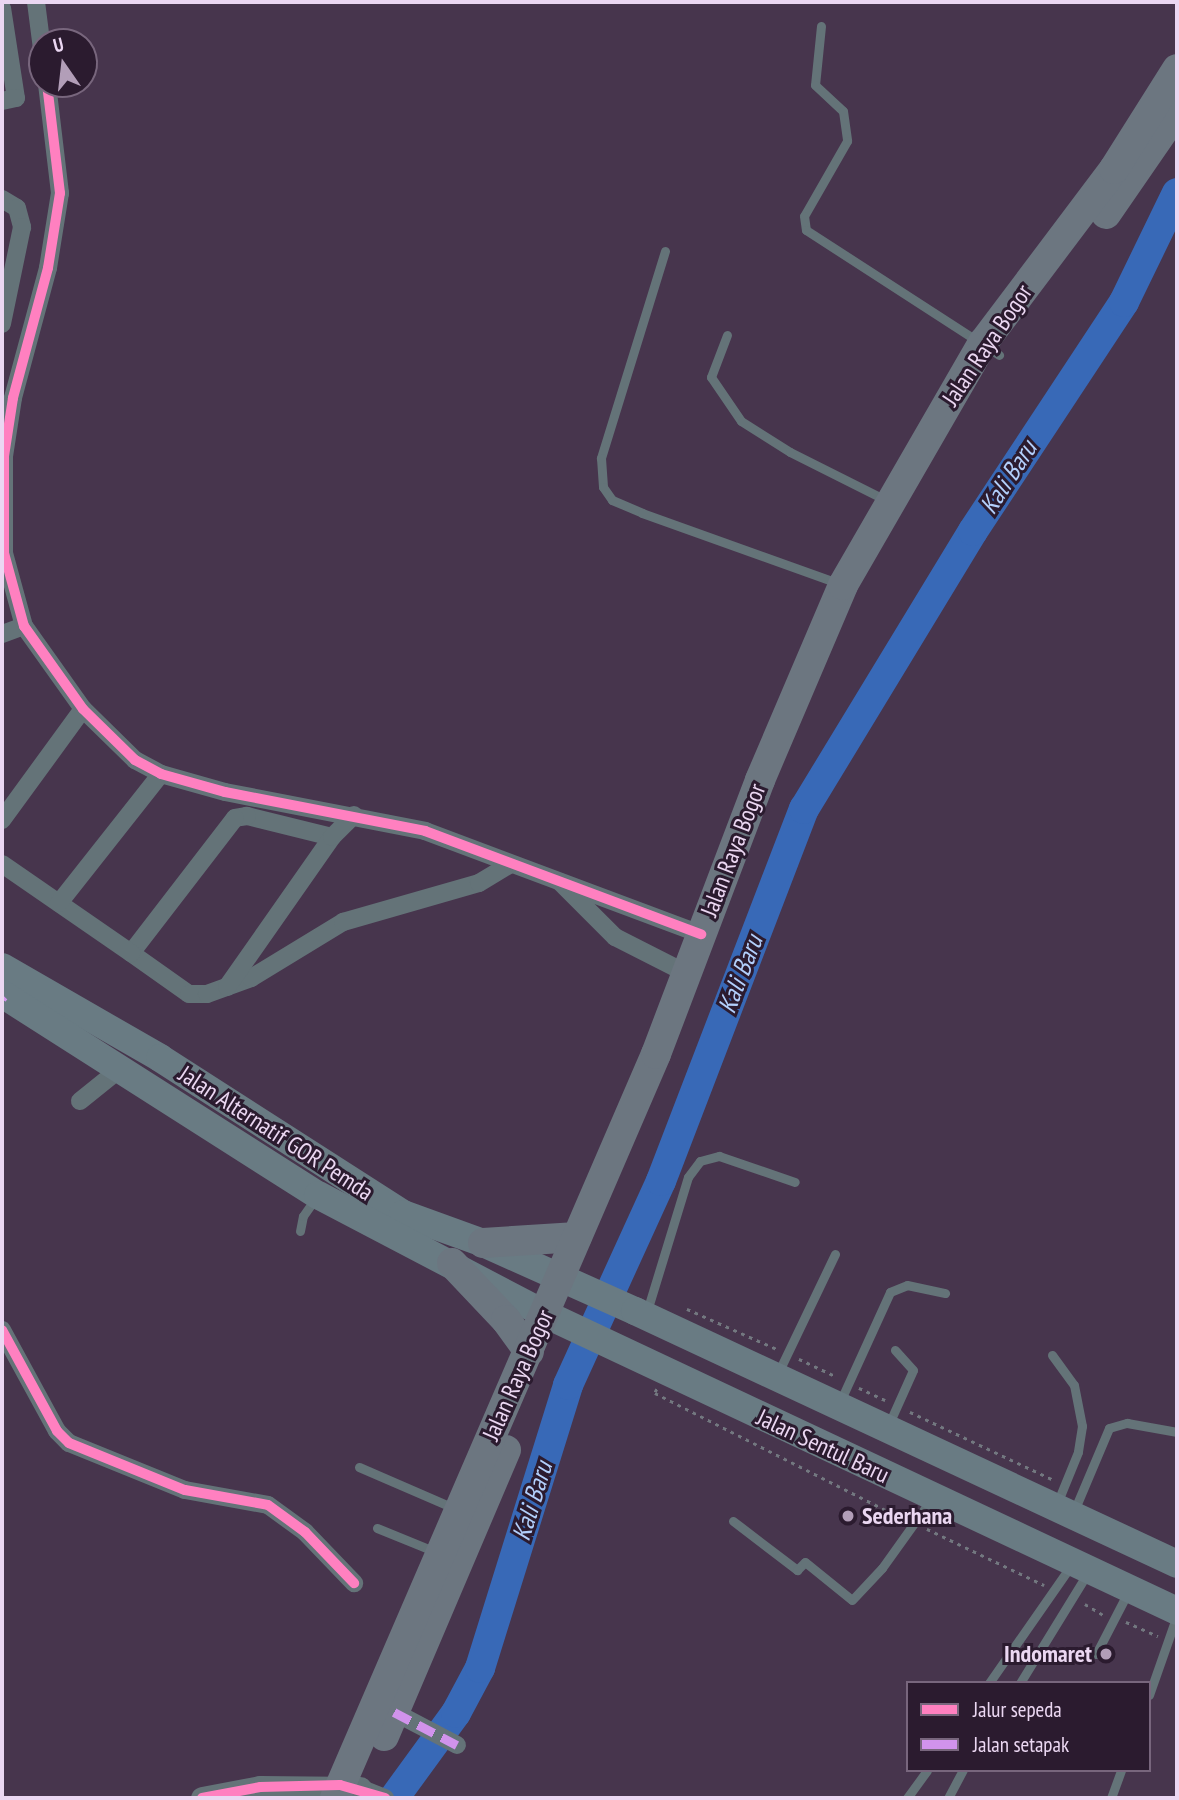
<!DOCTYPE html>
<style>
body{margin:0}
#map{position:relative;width:1179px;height:1800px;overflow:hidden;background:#47354d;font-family:"PT Sans Narrow",sans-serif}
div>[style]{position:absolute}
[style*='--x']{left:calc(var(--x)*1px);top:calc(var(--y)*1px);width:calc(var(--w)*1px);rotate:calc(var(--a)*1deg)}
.river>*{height:30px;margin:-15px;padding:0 15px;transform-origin:15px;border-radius:15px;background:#3869b7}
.path>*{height:2.5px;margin-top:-1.25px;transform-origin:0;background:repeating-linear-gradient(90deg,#737880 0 3.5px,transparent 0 8.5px)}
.service>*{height:9px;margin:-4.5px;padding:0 4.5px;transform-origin:4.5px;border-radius:4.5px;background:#647378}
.minor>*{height:18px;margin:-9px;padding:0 9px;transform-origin:9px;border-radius:9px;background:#647378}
.tertiary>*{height:23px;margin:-11.5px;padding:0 11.5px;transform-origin:11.5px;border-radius:11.5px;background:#647378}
.primary>*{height:28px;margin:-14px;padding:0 14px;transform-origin:14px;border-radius:14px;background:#697b83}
.trunk>*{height:30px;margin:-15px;padding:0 15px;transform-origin:15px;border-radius:15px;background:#6c7680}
.quiet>*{height:9px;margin-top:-4.5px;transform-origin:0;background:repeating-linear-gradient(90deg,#d193ec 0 18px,transparent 0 27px)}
.cycleway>*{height:10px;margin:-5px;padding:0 5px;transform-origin:5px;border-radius:5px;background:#ff80c0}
.dots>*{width:19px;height:19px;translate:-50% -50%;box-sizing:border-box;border:4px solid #2b1b2f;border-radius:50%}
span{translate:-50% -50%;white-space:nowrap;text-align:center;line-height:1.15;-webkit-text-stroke:6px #2b1b2f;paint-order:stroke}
.street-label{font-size:24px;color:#ebd7f2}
.poi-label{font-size:24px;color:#ebd7f2;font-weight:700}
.left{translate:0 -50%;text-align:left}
.right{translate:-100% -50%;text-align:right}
.water-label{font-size:26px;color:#b2cffb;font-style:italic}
.frame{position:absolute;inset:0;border:4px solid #ebd7f2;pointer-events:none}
.legend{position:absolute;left:906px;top:1681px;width:245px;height:91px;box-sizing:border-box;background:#2b1b2f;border:2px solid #78667d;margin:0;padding:9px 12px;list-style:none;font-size:21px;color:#ebd7f2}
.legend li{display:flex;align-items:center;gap:14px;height:35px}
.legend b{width:35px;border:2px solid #78667d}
.north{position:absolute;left:28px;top:28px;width:70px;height:70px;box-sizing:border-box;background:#2b1b2f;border:2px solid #78667d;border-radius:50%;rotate:346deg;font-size:19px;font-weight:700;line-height:28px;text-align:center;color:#ebd7f2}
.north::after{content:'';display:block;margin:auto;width:24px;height:32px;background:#b29eb8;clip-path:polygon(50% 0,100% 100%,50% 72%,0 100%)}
</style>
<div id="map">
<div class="river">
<i style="--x:394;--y:1798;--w:105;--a:-53.9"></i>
<i style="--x:456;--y:1713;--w:51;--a:-61.9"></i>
<i style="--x:480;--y:1668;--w:296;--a:-72.7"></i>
<i style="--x:568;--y:1385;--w:224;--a:-65.5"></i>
<i style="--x:661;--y:1181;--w:399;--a:-69"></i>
<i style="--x:804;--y:809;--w:325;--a:-58.7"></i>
<i style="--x:973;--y:531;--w:274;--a:-56.6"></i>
<i style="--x:1124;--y:302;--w:121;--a:-64.1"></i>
</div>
<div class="path">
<i style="--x:687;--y:1309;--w:98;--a:24"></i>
<i style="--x:799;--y:1359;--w:42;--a:25.3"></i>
<i style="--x:859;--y:1388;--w:29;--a:25"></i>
<i style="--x:657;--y:1389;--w:4;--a:117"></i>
<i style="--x:655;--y:1393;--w:276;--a:26.9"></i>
<i style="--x:910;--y:1412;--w:157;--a:25.3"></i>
<i style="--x:927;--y:1529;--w:130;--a:25.6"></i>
<i style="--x:1085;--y:1604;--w:21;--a:31"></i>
<i style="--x:1126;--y:1622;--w:35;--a:24"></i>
</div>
<div class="service">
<i style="--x:821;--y:26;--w:59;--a:95.8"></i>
<i style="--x:815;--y:85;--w:38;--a:43"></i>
<i style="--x:843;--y:111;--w:30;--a:82"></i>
<i style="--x:847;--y:141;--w:86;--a:119.8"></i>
<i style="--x:804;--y:216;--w:14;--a:82"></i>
<i style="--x:806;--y:230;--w:230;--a:32.9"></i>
<i style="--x:665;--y:251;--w:217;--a:107.2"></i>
<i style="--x:601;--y:458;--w:29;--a:86"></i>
<i style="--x:603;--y:487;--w:16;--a:55"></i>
<i style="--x:612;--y:500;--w:33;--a:23"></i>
<i style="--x:642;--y:513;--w:210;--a:19.7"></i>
<i style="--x:727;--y:335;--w:45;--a:110.9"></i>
<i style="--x:711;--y:377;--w:53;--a:55.7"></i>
<i style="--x:741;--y:421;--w:58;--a:32.3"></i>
<i style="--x:790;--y:452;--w:107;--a:26.6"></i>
<i style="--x:300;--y:1231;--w:15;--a:-79"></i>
<i style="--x:303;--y:1216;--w:21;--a:-55"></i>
<i style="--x:647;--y:1311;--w:140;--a:-73"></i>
<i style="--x:688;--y:1177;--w:20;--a:-53"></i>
<i style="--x:700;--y:1161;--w:20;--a:-15"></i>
<i style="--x:719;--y:1156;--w:80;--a:18.9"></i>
<i style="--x:1052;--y:1355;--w:37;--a:54"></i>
<i style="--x:1074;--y:1385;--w:42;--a:79"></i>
<i style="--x:1082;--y:1426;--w:26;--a:99"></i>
<i style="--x:1078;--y:1452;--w:58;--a:112.2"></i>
<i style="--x:778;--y:1373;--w:132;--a:-64.4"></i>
<i style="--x:839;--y:1404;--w:123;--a:-65.5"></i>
<i style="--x:890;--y:1292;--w:18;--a:-22"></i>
<i style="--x:907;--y:1285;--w:39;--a:12"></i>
<i style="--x:888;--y:1426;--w:61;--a:-65.9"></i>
<i style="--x:913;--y:1370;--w:27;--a:-132"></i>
<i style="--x:359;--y:1467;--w:106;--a:23.4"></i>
<i style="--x:1074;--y:1511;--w:90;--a:-67.1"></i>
<i style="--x:1109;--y:1428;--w:19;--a:-16"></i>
<i style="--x:1127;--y:1423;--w:51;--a:10.2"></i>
<i style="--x:733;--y:1521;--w:81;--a:37.4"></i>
<i style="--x:797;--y:1570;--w:11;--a:-45"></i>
<i style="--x:805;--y:1562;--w:60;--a:39"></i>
<i style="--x:852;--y:1600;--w:44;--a:-46.8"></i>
<i style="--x:882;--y:1568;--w:82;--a:-54.4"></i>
<i style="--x:377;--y:1528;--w:64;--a:22.1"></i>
<i style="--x:1096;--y:1654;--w:68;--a:-62.7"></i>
<i style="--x:989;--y:1683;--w:145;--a:-55.1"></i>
<i style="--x:1020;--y:1683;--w:128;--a:-58.4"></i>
<i style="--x:1149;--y:1695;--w:85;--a:-70.7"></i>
<i style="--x:907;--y:1798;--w:34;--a:-54"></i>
<i style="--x:948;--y:1798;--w:32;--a:-62"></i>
<i style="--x:1111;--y:1798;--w:30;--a:-70"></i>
</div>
<div class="minor">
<i style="--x:36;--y:2;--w:47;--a:82.7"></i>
<i style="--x:2;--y:8;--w:91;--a:81.2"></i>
<i style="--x:16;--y:98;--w:14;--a:168"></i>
<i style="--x:47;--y:84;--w:110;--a:83.2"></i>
<i style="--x:60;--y:193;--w:76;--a:99.1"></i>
<i style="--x:48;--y:268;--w:135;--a:105.1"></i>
<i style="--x:13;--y:398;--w:59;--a:98.8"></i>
<i style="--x:4;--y:456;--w:97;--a:90"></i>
<i style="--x:4;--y:553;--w:76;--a:74.7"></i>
<i style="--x:24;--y:626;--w:102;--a:54.6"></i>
<i style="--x:83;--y:709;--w:73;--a:44.4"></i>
<i style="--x:135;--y:760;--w:30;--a:28"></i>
<i style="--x:161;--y:774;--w:66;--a:15.7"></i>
<i style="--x:225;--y:792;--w:204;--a:11"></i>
<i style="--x:425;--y:831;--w:295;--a:20.5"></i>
<i style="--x:2;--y:199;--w:17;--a:31"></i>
<i style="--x:17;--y:208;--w:20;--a:75"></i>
<i style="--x:22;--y:227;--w:99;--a:101.7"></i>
<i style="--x:2;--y:634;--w:23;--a:-20"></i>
<i style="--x:2;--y:820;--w:137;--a:-53.9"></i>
<i style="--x:332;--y:837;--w:88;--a:-166.1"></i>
<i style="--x:247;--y:816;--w:12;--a:171"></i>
<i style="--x:235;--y:818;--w:170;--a:127.6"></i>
<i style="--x:131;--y:953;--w:71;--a:35.3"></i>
<i style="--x:189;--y:994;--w:18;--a:0"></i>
<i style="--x:207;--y:994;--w:47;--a:-20"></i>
<i style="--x:251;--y:978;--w:108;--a:-31.3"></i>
<i style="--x:343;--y:922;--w:141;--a:-16"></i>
<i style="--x:479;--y:883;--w:37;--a:-31"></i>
<i style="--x:2;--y:864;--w:157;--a:34.6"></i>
<i style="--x:560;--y:882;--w:78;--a:45"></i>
<i style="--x:615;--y:937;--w:80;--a:26.9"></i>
<i style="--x:59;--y:903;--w:164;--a:-51.7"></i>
<i style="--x:227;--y:987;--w:183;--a:-55"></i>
<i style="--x:332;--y:837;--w:31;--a:-45"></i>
<i style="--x:80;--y:1101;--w:53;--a:-38.8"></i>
<i style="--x:2;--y:1330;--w:115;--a:61.4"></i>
<i style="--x:57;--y:1431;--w:17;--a:45"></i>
<i style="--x:69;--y:1443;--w:125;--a:22.1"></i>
<i style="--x:185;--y:1490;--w:84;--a:10.2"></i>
<i style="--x:268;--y:1505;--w:46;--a:36.1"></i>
<i style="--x:305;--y:1532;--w:71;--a:46.1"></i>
<i style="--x:394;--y:1712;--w:71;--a:27.6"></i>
<i style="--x:360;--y:1788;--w:27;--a:22"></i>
</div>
<div class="tertiary">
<i style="--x:202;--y:1798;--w:59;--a:-10.7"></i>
<i style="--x:260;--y:1787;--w:100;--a:0.6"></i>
</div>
<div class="primary">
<i style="--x:2;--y:967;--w:182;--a:29.9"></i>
<i style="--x:160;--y:1058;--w:289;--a:32.7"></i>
<i style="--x:403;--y:1214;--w:85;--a:19.9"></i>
<i style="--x:483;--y:1243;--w:167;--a:24.1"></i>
<i style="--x:635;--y:1311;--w:598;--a:25.02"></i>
<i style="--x:2;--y:994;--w:375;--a:32.5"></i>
<i style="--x:318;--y:1195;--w:256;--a:27.7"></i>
<i style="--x:545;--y:1314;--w:698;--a:25.17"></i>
</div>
<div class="trunk">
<i style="--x:1106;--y:214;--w:125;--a:-55.4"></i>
<i style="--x:483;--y:1243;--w:94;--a:-3.7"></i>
<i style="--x:452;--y:1263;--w:79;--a:46.5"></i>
<i style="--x:506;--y:1320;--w:39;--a:54"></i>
<i style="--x:384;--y:1736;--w:311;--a:-66.9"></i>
<i style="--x:335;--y:1798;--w:810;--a:-66.66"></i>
<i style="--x:656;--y:1054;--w:293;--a:-69.2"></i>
<i style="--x:760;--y:780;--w:212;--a:-66.9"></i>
<i style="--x:843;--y:585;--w:280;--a:-60"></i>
<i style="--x:983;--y:343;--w:218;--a:-53"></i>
<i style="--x:1114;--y:169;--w:118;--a:-57.8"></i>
</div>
<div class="quiet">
<i style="--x:2;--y:998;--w:3;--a:-45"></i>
<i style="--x:394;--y:1712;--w:71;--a:27.6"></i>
</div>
<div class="cycleway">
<i style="--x:47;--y:84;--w:110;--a:83.2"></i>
<i style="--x:60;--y:193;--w:76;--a:99.1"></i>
<i style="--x:48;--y:268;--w:135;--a:105.1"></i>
<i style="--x:13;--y:398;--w:59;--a:98.8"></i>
<i style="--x:4;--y:456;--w:97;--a:90"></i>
<i style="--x:4;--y:553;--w:76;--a:74.7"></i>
<i style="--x:24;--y:626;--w:102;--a:54.6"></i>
<i style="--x:83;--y:709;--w:73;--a:44.4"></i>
<i style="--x:135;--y:760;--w:30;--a:28"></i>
<i style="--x:161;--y:774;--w:66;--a:15.7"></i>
<i style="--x:225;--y:792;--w:204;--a:11"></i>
<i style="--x:425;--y:831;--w:295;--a:20.5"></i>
<i style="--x:2;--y:1330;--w:115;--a:61.4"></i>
<i style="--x:57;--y:1431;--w:17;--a:45"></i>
<i style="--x:69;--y:1443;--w:125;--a:22.1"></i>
<i style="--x:185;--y:1490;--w:84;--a:10.2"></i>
<i style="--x:268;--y:1505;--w:46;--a:36.1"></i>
<i style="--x:305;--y:1532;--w:71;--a:46.1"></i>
<i style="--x:202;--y:1798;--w:59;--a:-10.7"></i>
<i style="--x:260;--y:1787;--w:80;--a:-1.4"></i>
<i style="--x:340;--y:1785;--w:47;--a:16.1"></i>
</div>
<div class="dots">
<i style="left:848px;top:1516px;background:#b29eb8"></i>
<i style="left:1106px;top:1654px;background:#b29eb8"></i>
</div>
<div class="street-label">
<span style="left:987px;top:345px;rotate:-56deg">Jalan Raya Bogor</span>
<span style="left:733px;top:850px;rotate:-69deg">Jalan Raya Bogor</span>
<span style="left:276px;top:1133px;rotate:33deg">Jalan Alternatif GOR Pemda</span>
<span style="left:518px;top:1375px;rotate:-66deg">Jalan Raya Bogor</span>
<span style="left:823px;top:1446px;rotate:25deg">Jalan Sentul Baru</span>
</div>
<div class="poi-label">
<span class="left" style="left:862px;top:1516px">Sederhana</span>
<span class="right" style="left:1092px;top:1654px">Indomaret</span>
</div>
<div class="water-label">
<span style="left:1008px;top:477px;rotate:-57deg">Kali Baru</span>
<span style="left:740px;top:974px;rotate:-69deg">Kali Baru</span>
<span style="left:532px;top:1501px;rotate:-73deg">Kali Baru</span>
</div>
<div class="frame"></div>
<ul class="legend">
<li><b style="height:9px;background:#ff80c0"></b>Jalur sepeda</li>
<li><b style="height:9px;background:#d193ec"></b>Jalan setapak</li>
</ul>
<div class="north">U</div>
</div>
